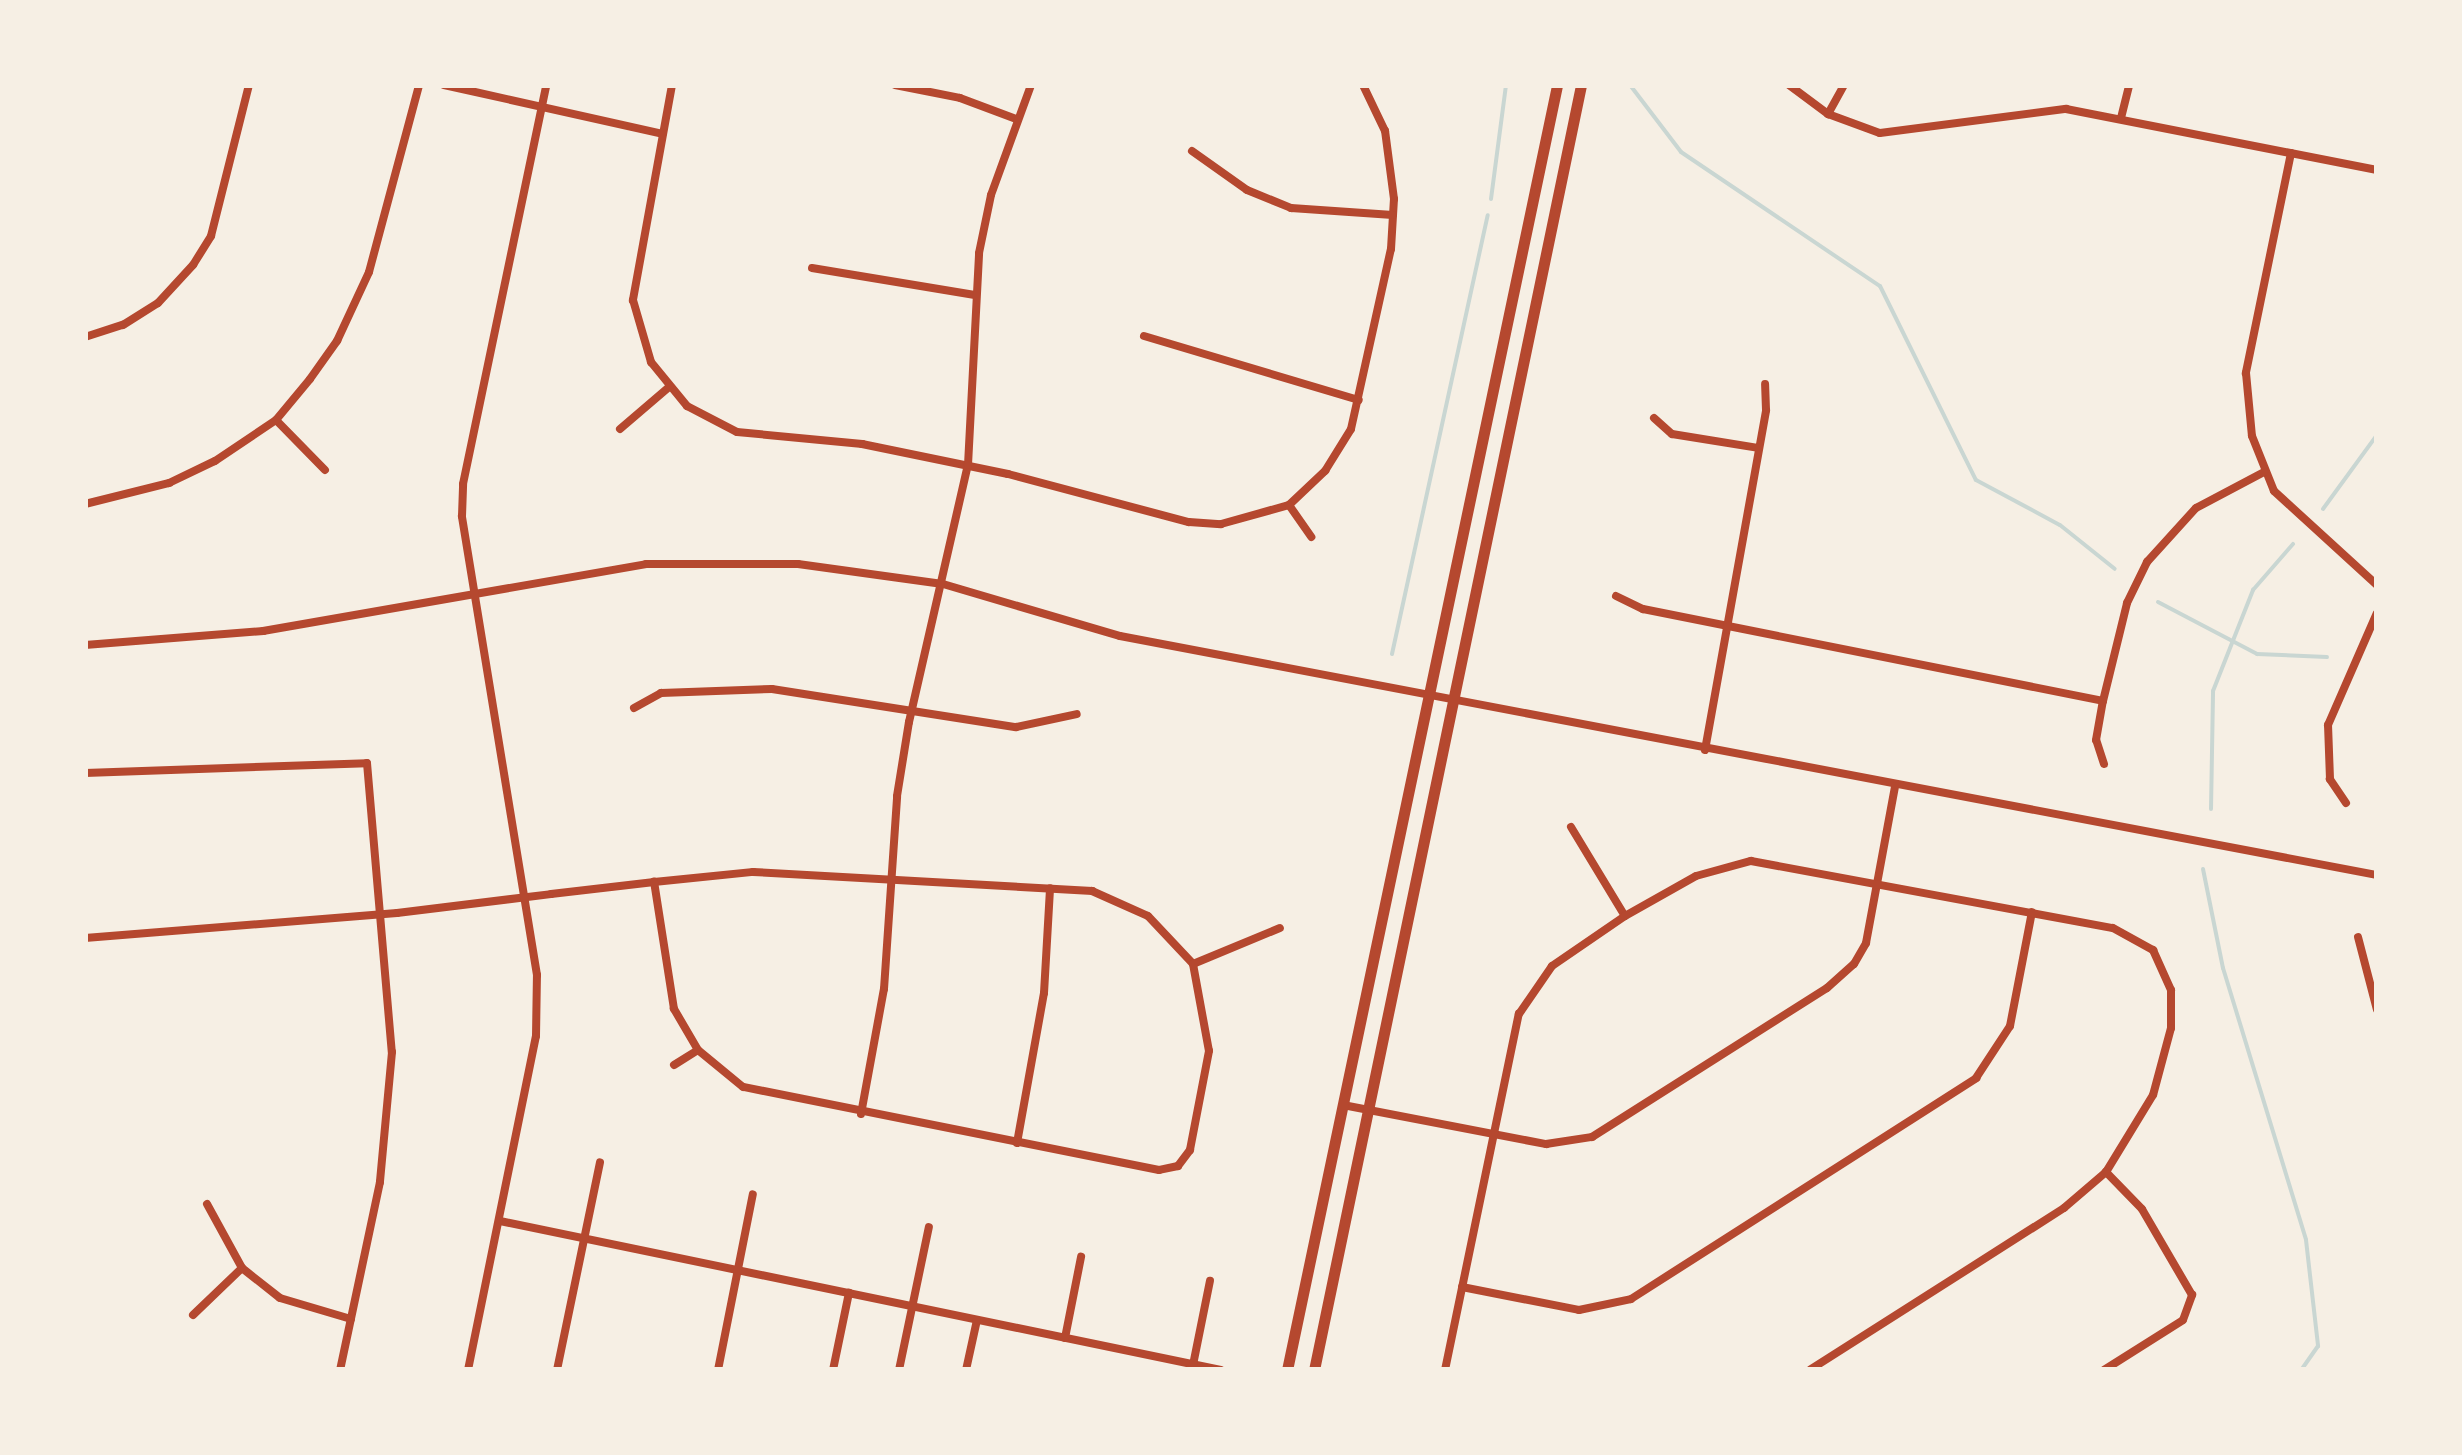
<!DOCTYPE html>
<style>
body{margin:0}
#map{position:relative;width:2462px;height:1455px;overflow:hidden;background:#f6efe4;font-family:"IBM Plex Serif",serif}
div>[style]{position:absolute}
[style*='--x']{left:calc(var(--x)*1px);top:calc(var(--y)*1px);width:calc(var(--w)*1px);rotate:calc(var(--a)*1deg)}
.stream>*{height:4px;margin:-2px;padding:0 2px;transform-origin:2px;border-radius:2px;background:#c9d6d2}
.minor>*{height:8px;margin:-4px;padding:0 4px;transform-origin:4px;border-radius:4px;background:#b5482f}
.secondary>*{height:11px;margin:-5.5px;padding:0 5.5px;transform-origin:5.5px;border-radius:5.5px;background:#b5482f}
span{translate:-50% -50%;white-space:nowrap;text-align:center;line-height:1.15;-webkit-text-stroke:9px #f6efe4;paint-order:stroke}
.frame{position:absolute;inset:0;border:88px solid #f6efe4;pointer-events:none}
</style>
<div id="map">
<div class="stream">
<i style="--x:1630;--y:85;--w:84;--a:52.7"></i>
<i style="--x:1681;--y:152;--w:240;--a:34"></i>
<i style="--x:1880;--y:286;--w:216;--a:63.7"></i>
<i style="--x:1976;--y:480;--w:95;--a:28.2"></i>
<i style="--x:2060;--y:525;--w:70;--a:38.7"></i>
<i style="--x:1491;--y:199;--w:115;--a:-82.5"></i>
<i style="--x:2323;--y:509;--w:92;--a:-53.9"></i>
<i style="--x:2158;--y:602;--w:112;--a:27.7"></i>
<i style="--x:2257;--y:654;--w:70;--a:2.5"></i>
<i style="--x:1392;--y:654;--w:449;--a:-77.7"></i>
<i style="--x:2211;--y:809;--w:118;--a:-89"></i>
<i style="--x:2213;--y:691;--w:109;--a:-68.4"></i>
<i style="--x:2253;--y:590;--w:61;--a:-49"></i>
<i style="--x:2203;--y:869;--w:101;--a:78.6"></i>
<i style="--x:2223;--y:968;--w:284;--a:73"></i>
<i style="--x:2306;--y:1240;--w:107;--a:83.5"></i>
<i style="--x:2318;--y:1346;--w:29;--a:125"></i>
</div>
<div class="minor">
<i style="--x:444;--y:85;--w:224;--a:12.6"></i>
<i style="--x:672;--y:85;--w:219;--a:100.3"></i>
<i style="--x:633;--y:300;--w:65;--a:73.8"></i>
<i style="--x:651;--y:362;--w:57;--a:50.7"></i>
<i style="--x:687;--y:406;--w:56;--a:27.5"></i>
<i style="--x:737;--y:432;--w:126;--a:5.5"></i>
<i style="--x:862;--y:444;--w:149;--a:11.6"></i>
<i style="--x:1008;--y:474;--w:187;--a:14.9"></i>
<i style="--x:1189;--y:522;--w:32;--a:4"></i>
<i style="--x:1221;--y:524;--w:71;--a:-15.6"></i>
<i style="--x:1289;--y:505;--w:50;--a:-43.4"></i>
<i style="--x:1325;--y:471;--w:49;--a:-58.2"></i>
<i style="--x:1351;--y:429;--w:184;--a:-77.5"></i>
<i style="--x:1391;--y:249;--w:50;--a:-86.6"></i>
<i style="--x:1394;--y:199;--w:69;--a:-97.5"></i>
<i style="--x:1385;--y:131;--w:51;--a:-115.6"></i>
<i style="--x:895;--y:85;--w:66;--a:11.3"></i>
<i style="--x:960;--y:98;--w:60;--a:20.6"></i>
<i style="--x:1789;--y:85;--w:49;--a:36.6"></i>
<i style="--x:1828;--y:114;--w:55;--a:20.1"></i>
<i style="--x:1880;--y:133;--w:188;--a:-7.4"></i>
<i style="--x:2066;--y:109;--w:317;--a:11.1"></i>
<i style="--x:1828;--y:114;--w:33;--a:-61"></i>
<i style="--x:2121;--y:118;--w:34;--a:-76"></i>
<i style="--x:1192;--y:151;--w:67;--a:35.3"></i>
<i style="--x:1247;--y:190;--w:48;--a:22.2"></i>
<i style="--x:1291;--y:208;--w:102;--a:3.9"></i>
<i style="--x:2291;--y:153;--w:225;--a:101.6"></i>
<i style="--x:2246;--y:373;--w:63;--a:84.6"></i>
<i style="--x:2252;--y:436;--w:59;--a:68.2"></i>
<i style="--x:2274;--y:491;--w:139;--a:42.4"></i>
<i style="--x:812;--y:268;--w:165;--a:9.4"></i>
<i style="--x:1144;--y:336;--w:224;--a:16.6"></i>
<i style="--x:85;--y:337;--w:40;--a:-18"></i>
<i style="--x:123;--y:325;--w:41;--a:-32.2"></i>
<i style="--x:158;--y:303;--w:52;--a:-47.4"></i>
<i style="--x:193;--y:265;--w:34;--a:-58"></i>
<i style="--x:211;--y:236;--w:156;--a:-75.9"></i>
<i style="--x:1654;--y:418;--w:24;--a:42"></i>
<i style="--x:1672;--y:434;--w:87;--a:9.2"></i>
<i style="--x:276;--y:420;--w:70;--a:45.6"></i>
<i style="--x:620;--y:429;--w:65;--a:-40.6"></i>
<i style="--x:85;--y:504;--w:87;--a:-14"></i>
<i style="--x:169;--y:483;--w:51;--a:-25.6"></i>
<i style="--x:215;--y:461;--w:73;--a:-33.9"></i>
<i style="--x:276;--y:420;--w:53;--a:-50.3"></i>
<i style="--x:310;--y:379;--w:47;--a:-54.6"></i>
<i style="--x:337;--y:341;--w:76;--a:-65.1"></i>
<i style="--x:369;--y:272;--w:194;--a:-75"></i>
<i style="--x:1289;--y:505;--w:39;--a:55"></i>
<i style="--x:1616;--y:596;--w:30;--a:26"></i>
<i style="--x:1643;--y:609;--w:469;--a:11.3"></i>
<i style="--x:85;--y:645;--w:179;--a:-4.5"></i>
<i style="--x:263;--y:631;--w:389;--a:-9.9"></i>
<i style="--x:646;--y:564;--w:152;--a:0"></i>
<i style="--x:798;--y:564;--w:146;--a:7.9"></i>
<i style="--x:943;--y:584;--w:184;--a:16.4"></i>
<i style="--x:1120;--y:636;--w:1280;--a:10.77"></i>
<i style="--x:634;--y:708;--w:31;--a:-29"></i>
<i style="--x:661;--y:693;--w:111;--a:-2.1"></i>
<i style="--x:772;--y:689;--w:247;--a:8.9"></i>
<i style="--x:1016;--y:727;--w:62;--a:-12"></i>
<i style="--x:1705;--y:750;--w:345;--a:-79.8"></i>
<i style="--x:1766;--y:410;--w:26;--a:-92"></i>
<i style="--x:2104;--y:764;--w:25;--a:-108"></i>
<i style="--x:2096;--y:740;--w:40;--a:-80"></i>
<i style="--x:2103;--y:701;--w:101;--a:-76.2"></i>
<i style="--x:2127;--y:603;--w:46;--a:-64"></i>
<i style="--x:2147;--y:562;--w:73;--a:-47.8"></i>
<i style="--x:2196;--y:508;--w:77;--a:-27.9"></i>
<i style="--x:85;--y:773;--w:282;--a:-2"></i>
<i style="--x:367;--y:763;--w:290;--a:85.1"></i>
<i style="--x:392;--y:1052;--w:131;--a:95.3"></i>
<i style="--x:380;--y:1182;--w:192;--a:102"></i>
<i style="--x:2346;--y:803;--w:29;--a:-124"></i>
<i style="--x:2330;--y:779;--w:54;--a:-92.1"></i>
<i style="--x:2328;--y:725;--w:122;--a:-66.4"></i>
<i style="--x:1571;--y:827;--w:104;--a:58.8"></i>
<i style="--x:2358;--y:937;--w:75;--a:75.4"></i>
<i style="--x:85;--y:938;--w:313;--a:-4.6"></i>
<i style="--x:397;--y:913;--w:155;--a:-7"></i>
<i style="--x:551;--y:894;--w:104;--a:-6.6"></i>
<i style="--x:654;--y:882;--w:100;--a:-5.8"></i>
<i style="--x:753;--y:872;--w:340;--a:3.2"></i>
<i style="--x:1092;--y:891;--w:61;--a:24.1"></i>
<i style="--x:1148;--y:916;--w:66;--a:46.8"></i>
<i style="--x:1193;--y:964;--w:88;--a:79.6"></i>
<i style="--x:1209;--y:1051;--w:101;--a:100.9"></i>
<i style="--x:1190;--y:1150;--w:20;--a:127"></i>
<i style="--x:1178;--y:1166;--w:19;--a:168"></i>
<i style="--x:1159;--y:1170;--w:424;--a:-168.7"></i>
<i style="--x:743;--y:1087;--w:58;--a:-140.6"></i>
<i style="--x:698;--y:1050;--w:48;--a:-120.3"></i>
<i style="--x:674;--y:1009;--w:129;--a:-98.9"></i>
<i style="--x:1193;--y:964;--w:94;--a:-22.5"></i>
<i style="--x:674;--y:1065;--w:28;--a:-32"></i>
<i style="--x:1343;--y:1105;--w:207;--a:10.9"></i>
<i style="--x:1546;--y:1144;--w:47;--a:-8.7"></i>
<i style="--x:1592;--y:1137;--w:278;--a:-32.4"></i>
<i style="--x:1827;--y:988;--w:36;--a:-42"></i>
<i style="--x:1854;--y:964;--w:24;--a:-60"></i>
<i style="--x:1866;--y:943;--w:159;--a:-79.5"></i>
<i style="--x:861;--y:1114;--w:127;--a:-79.6"></i>
<i style="--x:884;--y:989;--w:193;--a:-86.1"></i>
<i style="--x:897;--y:796;--w:75;--a:-80.8"></i>
<i style="--x:909;--y:722;--w:264;--a:-77.1"></i>
<i style="--x:968;--y:465;--w:212;--a:-87"></i>
<i style="--x:979;--y:253;--w:59;--a:-78.3"></i>
<i style="--x:991;--y:195;--w:117;--a:-70"></i>
<i style="--x:1017;--y:1143;--w:152;--a:-79.8"></i>
<i style="--x:1044;--y:993;--w:105;--a:-86.7"></i>
<i style="--x:207;--y:1204;--w:73;--a:61.3"></i>
<i style="--x:500;--y:1221;--w:736;--a:11.68"></i>
<i style="--x:1462;--y:1287;--w:119;--a:11.1"></i>
<i style="--x:1579;--y:1310;--w:53;--a:-11.9"></i>
<i style="--x:1631;--y:1299;--w:410;--a:-32.6"></i>
<i style="--x:1976;--y:1078;--w:62;--a:-56.8"></i>
<i style="--x:2010;--y:1026;--w:116;--a:-79.1"></i>
<i style="--x:193;--y:1315;--w:68;--a:-43.8"></i>
<i style="--x:242;--y:1268;--w:48;--a:38.3"></i>
<i style="--x:280;--y:1298;--w:74;--a:16.5"></i>
<i style="--x:1065;--y:1338;--w:83;--a:-78.8"></i>
<i style="--x:468;--y:1370;--w:341;--a:-78.5"></i>
<i style="--x:536;--y:1036;--w:61;--a:-89.1"></i>
<i style="--x:537;--y:975;--w:465;--a:-99.3"></i>
<i style="--x:462;--y:516;--w:32;--a:-88"></i>
<i style="--x:463;--y:484;--w:408;--a:-78.2"></i>
<i style="--x:557;--y:1370;--w:212;--a:-78.3"></i>
<i style="--x:718;--y:1370;--w:179;--a:-78.8"></i>
<i style="--x:833;--y:1370;--w:79;--a:-78.3"></i>
<i style="--x:899;--y:1370;--w:146;--a:-78.2"></i>
<i style="--x:966;--y:1370;--w:51;--a:-77.6"></i>
<i style="--x:1192;--y:1370;--w:91;--a:-78.6"></i>
<i style="--x:1445;--y:1370;--w:364;--a:-78.3"></i>
<i style="--x:1519;--y:1014;--w:58;--a:-55.5"></i>
<i style="--x:1552;--y:966;--w:88;--a:-34.4"></i>
<i style="--x:1625;--y:916;--w:81;--a:-29.4"></i>
<i style="--x:1696;--y:876;--w:57;--a:-15.3"></i>
<i style="--x:1751;--y:861;--w:368;--a:10.5"></i>
<i style="--x:2113;--y:928;--w:46;--a:28.8"></i>
<i style="--x:2153;--y:950;--w:44;--a:65.8"></i>
<i style="--x:2171;--y:990;--w:38;--a:90"></i>
<i style="--x:2171;--y:1028;--w:69;--a:105"></i>
<i style="--x:2153;--y:1095;--w:90;--a:121.4"></i>
<i style="--x:2106;--y:1172;--w:55;--a:139.4"></i>
<i style="--x:2064;--y:1208;--w:301;--a:147.5"></i>
<i style="--x:2104;--y:1370;--w:93;--a:-32.3"></i>
<i style="--x:2183;--y:1320;--w:27;--a:-70"></i>
<i style="--x:2192;--y:1295;--w:99;--a:-120.2"></i>
<i style="--x:2142;--y:1209;--w:52;--a:-134.2"></i>
</div>
<div class="secondary">
<i style="--x:1287;--y:1370;--w:1313;--a:-78.13"></i>
<i style="--x:1314;--y:1370;--w:1312;--a:-78.26"></i>
</div>
<div class="frame"></div>
</div>
